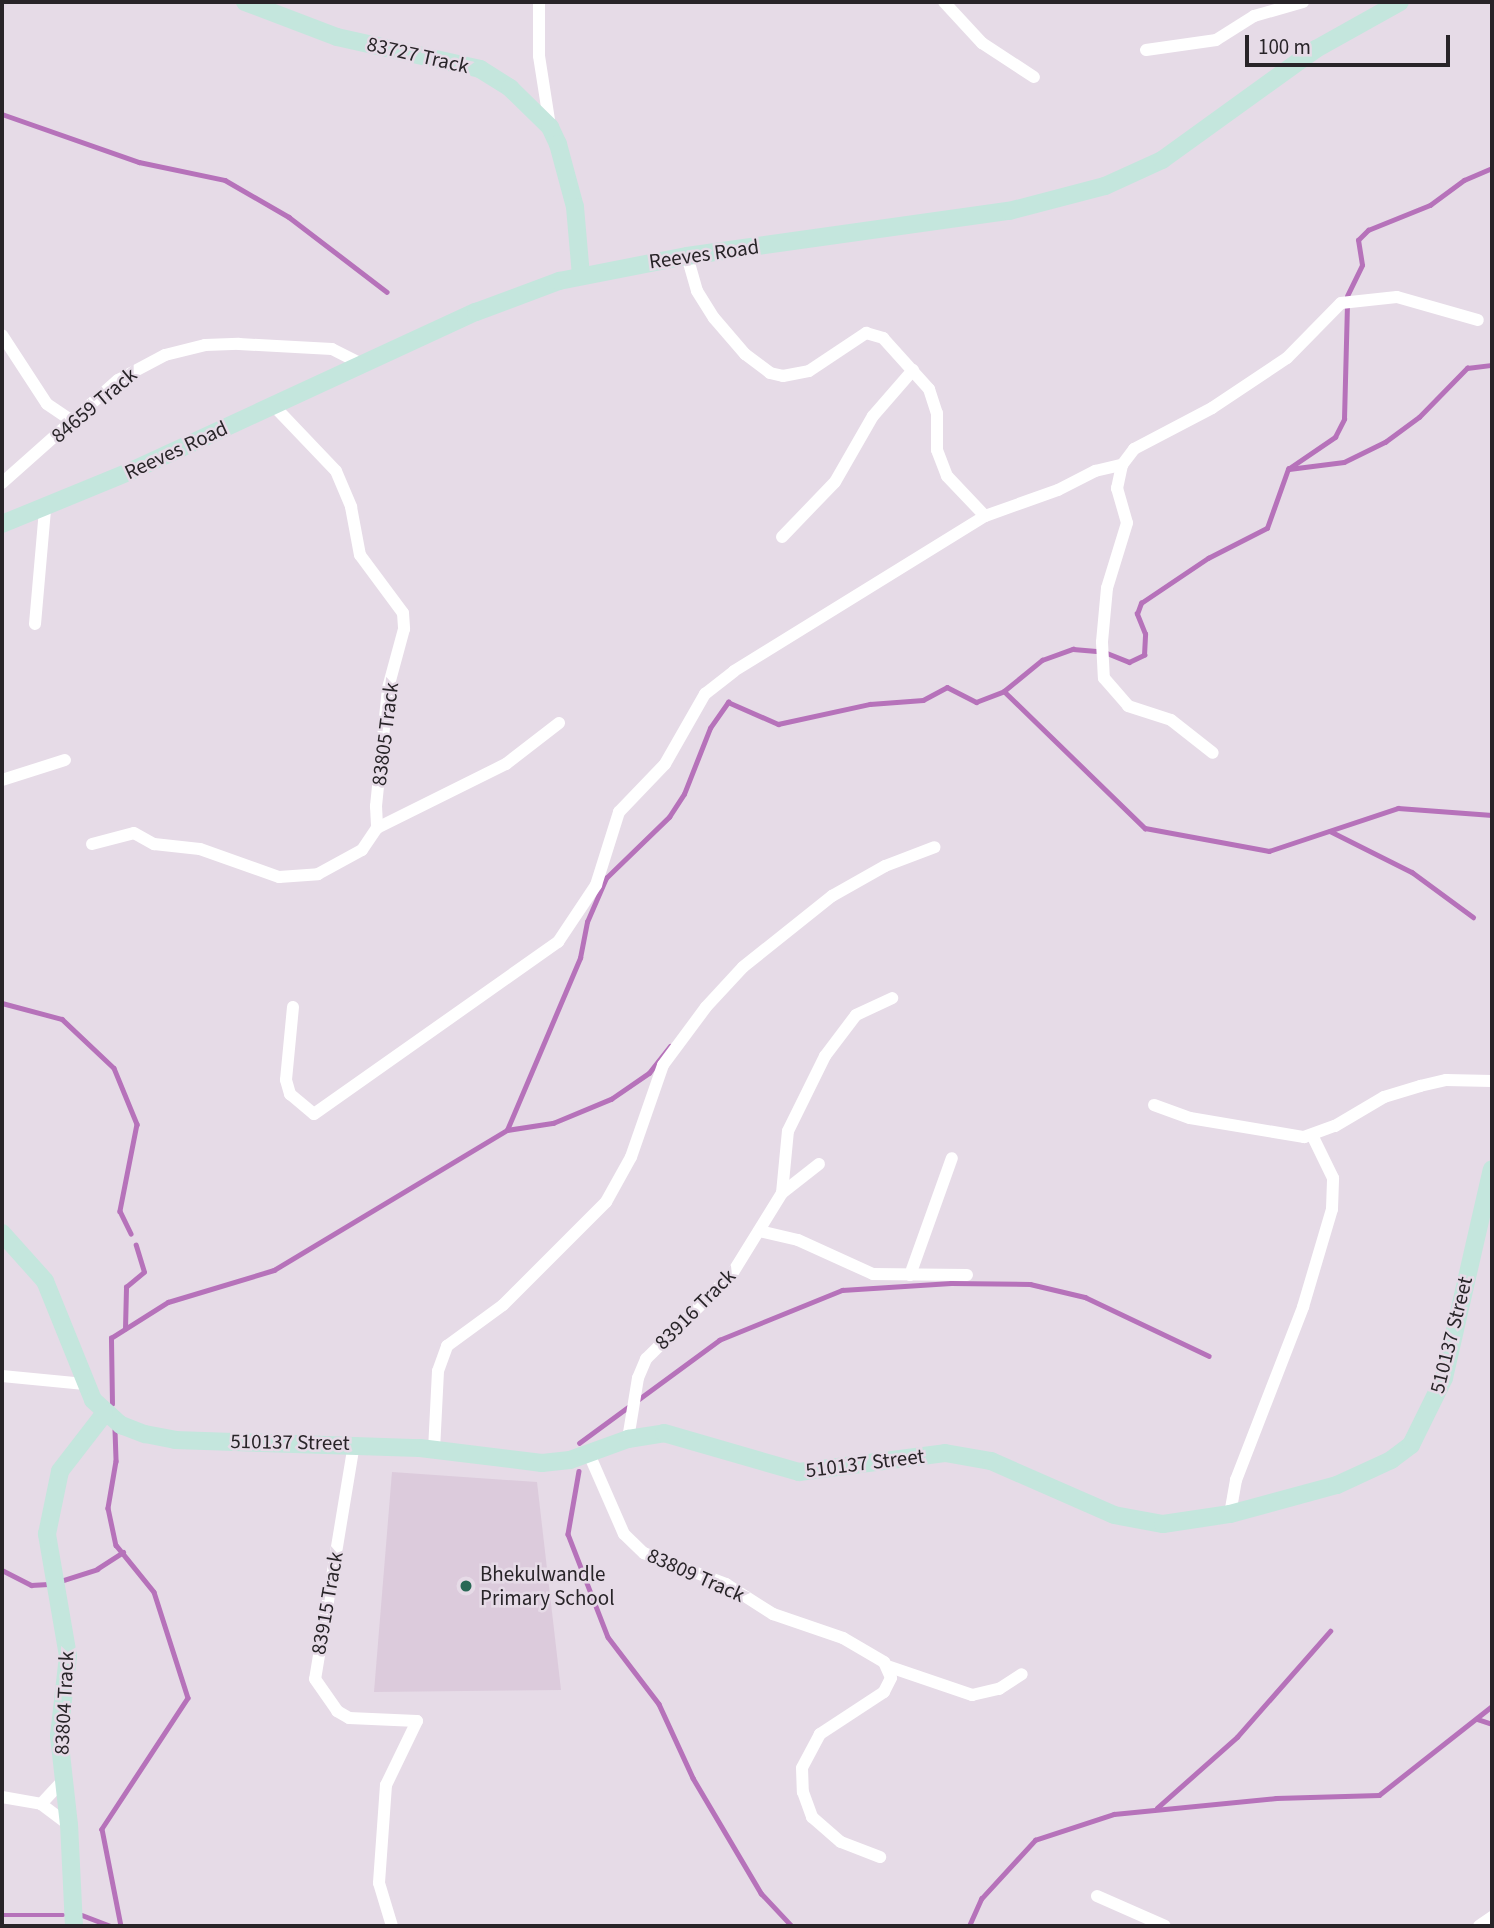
<!DOCTYPE html>
<style>
body{margin:0}
#map{position:relative;width:1494px;height:1928px;overflow:hidden;background:#e6dbe7;font-family:"Source Sans 3",sans-serif}
div>[style]{position:absolute}
[style*='--x']{left:calc(var(--x)*1px);top:calc(var(--y)*1px);width:calc(var(--w)*1px);rotate:calc(var(--a)*1deg)}
.built>*{inset:0;background:#dccbdc}
.stream>*{height:4.5px;margin:-2.25px;padding:0 2.25px;transform-origin:2.25px;border-radius:2.25px;background:#b672ba}
.street>*{height:12px;margin:-6px;padding:0 6px;transform-origin:6px;border-radius:6px;background:#fff}
.secondary>*{height:18px;margin:-9px;padding:0 9px;transform-origin:9px;border-radius:9px;background:#c4e6dd}
.dots>*{width:19px;height:19px;translate:-50% -50%;box-sizing:border-box;border:4px solid #e6dbe7;border-radius:50%}
span{translate:-50% -50%;white-space:nowrap;text-align:center;line-height:1.15;-webkit-text-stroke:5px #e6dbe7;paint-order:stroke}
.street-label{font-size:21px;color:#282428}
.poi-label{font-size:21px;color:#282428}
.left{translate:0 -50%;text-align:left}
.frame{position:absolute;inset:0;border:4px solid #282428;pointer-events:none}
.scale{position:absolute;left:1245px;top:35px;width:205px;height:32px;box-sizing:border-box;border:4px solid #282428;border-top:0;padding-left:9px;font-size:21px;line-height:24px;white-space:nowrap;color:#282428;-webkit-text-stroke:5px #e6dbe7;paint-order:stroke}
</style>
<div id="map">
<div class="built">
<i style="clip-path:polygon(392px 1472px,537px 1482px,561px 1690px,374px 1692px)"></i>
</div>
<div class="stream">
<i style="--x:2;--y:114;--w:145;--a:19.3"></i>
<i style="--x:139;--y:162;--w:88;--a:11.8"></i>
<i style="--x:225;--y:180;--w:74;--a:30"></i>
<i style="--x:289;--y:217;--w:123;--a:37.4"></i>
<i style="--x:1347;--y:296;--w:34;--a:-64"></i>
<i style="--x:1362;--y:265;--w:25;--a:-99"></i>
<i style="--x:1358;--y:240;--w:14;--a:-45"></i>
<i style="--x:1368;--y:230;--w:67;--a:-22"></i>
<i style="--x:1430;--y:205;--w:42;--a:-36.3"></i>
<i style="--x:1464;--y:180;--w:30;--a:-23"></i>
<i style="--x:1289;--y:469;--w:55;--a:-7.3"></i>
<i style="--x:1344;--y:462;--w:46;--a:-26"></i>
<i style="--x:1385;--y:442;--w:42;--a:-36.3"></i>
<i style="--x:1419;--y:417;--w:69;--a:-45.6"></i>
<i style="--x:1467;--y:368;--w:25;--a:-7"></i>
<i style="--x:1107;--y:653;--w:24;--a:22"></i>
<i style="--x:1129;--y:662;--w:17;--a:-25"></i>
<i style="--x:1144;--y:655;--w:21;--a:-87"></i>
<i style="--x:1145;--y:634;--w:22;--a:-112"></i>
<i style="--x:1137;--y:614;--w:12;--a:-70"></i>
<i style="--x:1141;--y:603;--w:81;--a:-33.9"></i>
<i style="--x:1208;--y:558;--w:66;--a:-27"></i>
<i style="--x:1267;--y:528;--w:63;--a:-70.4"></i>
<i style="--x:1288;--y:469;--w:57;--a:-34.2"></i>
<i style="--x:1335;--y:437;--w:20;--a:-63"></i>
<i style="--x:1344;--y:419;--w:112;--a:-88.5"></i>
<i style="--x:1004;--y:691;--w:197;--a:44.2"></i>
<i style="--x:1145;--y:828;--w:126;--a:10.5"></i>
<i style="--x:1269;--y:851;--w:136;--a:-18.4"></i>
<i style="--x:1398;--y:808;--w:94;--a:4.3"></i>
<i style="--x:1330;--y:831;--w:92;--a:26.6"></i>
<i style="--x:1412;--y:872;--w:76;--a:36.4"></i>
<i style="--x:2;--y:1003;--w:62;--a:14.9"></i>
<i style="--x:62;--y:1019;--w:71;--a:43.3"></i>
<i style="--x:114;--y:1068;--w:61;--a:67.7"></i>
<i style="--x:137;--y:1124;--w:89;--a:101.1"></i>
<i style="--x:120;--y:1211;--w:25;--a:64"></i>
<i style="--x:507;--y:1130;--w:187;--a:-67"></i>
<i style="--x:580;--y:958;--w:37;--a:-79"></i>
<i style="--x:587;--y:922;--w:48;--a:-66.6"></i>
<i style="--x:606;--y:878;--w:88;--a:-44.1"></i>
<i style="--x:669;--y:817;--w:27;--a:-57"></i>
<i style="--x:684;--y:794;--w:71;--a:-68.5"></i>
<i style="--x:710;--y:728;--w:32;--a:-55"></i>
<i style="--x:728;--y:702;--w:55;--a:23.7"></i>
<i style="--x:778;--y:724;--w:94;--a:-12.3"></i>
<i style="--x:870;--y:704;--w:53;--a:-4.3"></i>
<i style="--x:923;--y:700;--w:27;--a:-28"></i>
<i style="--x:947;--y:687;--w:33;--a:27"></i>
<i style="--x:976;--y:702;--w:30;--a:-21"></i>
<i style="--x:1004;--y:691;--w:49;--a:-39.2"></i>
<i style="--x:1042;--y:660;--w:33;--a:-20"></i>
<i style="--x:1073;--y:649;--w:23;--a:5"></i>
<i style="--x:125;--y:1329;--w:42;--a:-88.6"></i>
<i style="--x:126;--y:1287;--w:23;--a:-40"></i>
<i style="--x:144;--y:1272;--w:28;--a:-107"></i>
<i style="--x:112;--y:1404;--w:66;--a:-90.9"></i>
<i style="--x:111;--y:1338;--w:67;--a:-32.3"></i>
<i style="--x:168;--y:1302;--w:111;--a:-16.8"></i>
<i style="--x:274;--y:1270;--w:272;--a:-31"></i>
<i style="--x:507;--y:1130;--w:47;--a:-8.7"></i>
<i style="--x:553;--y:1123;--w:63;--a:-22.5"></i>
<i style="--x:611;--y:1099;--w:46;--a:-34.4"></i>
<i style="--x:649;--y:1073;--w:34;--a:-52"></i>
<i style="--x:115;--y:1430;--w:31;--a:88"></i>
<i style="--x:116;--y:1461;--w:48;--a:99.7"></i>
<i style="--x:108;--y:1508;--w:38;--a:78"></i>
<i style="--x:116;--y:1545;--w:60;--a:51"></i>
<i style="--x:154;--y:1592;--w:111;--a:72.2"></i>
<i style="--x:188;--y:1698;--w:157;--a:123.3"></i>
<i style="--x:102;--y:1829;--w:99;--a:78.9"></i>
<i style="--x:579;--y:1443;--w:174;--a:-36.3"></i>
<i style="--x:719;--y:1340;--w:133;--a:-22.1"></i>
<i style="--x:842;--y:1290;--w:109;--a:-3.7"></i>
<i style="--x:951;--y:1283;--w:79;--a:0.7"></i>
<i style="--x:1030;--y:1284;--w:57;--a:13.3"></i>
<i style="--x:1085;--y:1297;--w:137;--a:25.4"></i>
<i style="--x:579;--y:1471;--w:64;--a:99.9"></i>
<i style="--x:568;--y:1534;--w:110;--a:68.8"></i>
<i style="--x:608;--y:1637;--w:84;--a:52.7"></i>
<i style="--x:659;--y:1704;--w:81;--a:65.3"></i>
<i style="--x:693;--y:1778;--w:134;--a:59.4"></i>
<i style="--x:761;--y:1893;--w:45;--a:46.8"></i>
<i style="--x:2;--y:1570;--w:33;--a:27"></i>
<i style="--x:31;--y:1585;--w:17;--a:-3"></i>
<i style="--x:64;--y:1580;--w:35;--a:-18"></i>
<i style="--x:97;--y:1569;--w:31;--a:-33"></i>
<i style="--x:1477;--y:1719;--w:16;--a:18"></i>
<i style="--x:1157;--y:1808;--w:107;--a:-41.6"></i>
<i style="--x:1237;--y:1737;--w:141;--a:-48.7"></i>
<i style="--x:2;--y:1915;--w:61;--a:0"></i>
<i style="--x:82;--y:1915;--w:31;--a:21"></i>
<i style="--x:969;--y:1926;--w:30;--a:-66"></i>
<i style="--x:981;--y:1899;--w:80;--a:-47.5"></i>
<i style="--x:1035;--y:1840;--w:83;--a:-18.2"></i>
<i style="--x:1114;--y:1814;--w:163;--a:-5.6"></i>
<i style="--x:1276;--y:1798;--w:103;--a:-1.7"></i>
<i style="--x:1379;--y:1795;--w:144;--a:-38.2"></i>
</div>
<div class="street">
<i style="--x:539;--y:2;--w:54;--a:90"></i>
<i style="--x:539;--y:56;--w:71;--a:81.1"></i>
<i style="--x:944;--y:2;--w:56;--a:47.2"></i>
<i style="--x:982;--y:43;--w:62;--a:33.2"></i>
<i style="--x:1146;--y:50;--w:71;--a:-8.1"></i>
<i style="--x:1216;--y:40;--w:45;--a:-32.3"></i>
<i style="--x:1254;--y:16;--w:51;--a:-15.9"></i>
<i style="--x:687;--y:256;--w:36;--a:74"></i>
<i style="--x:697;--y:291;--w:32;--a:58"></i>
<i style="--x:714;--y:318;--w:48;--a:49.3"></i>
<i style="--x:745;--y:354;--w:31;--a:37"></i>
<i style="--x:770;--y:373;--w:13;--a:13"></i>
<i style="--x:783;--y:376;--w:26;--a:-11"></i>
<i style="--x:809;--y:371;--w:69;--a:-33.7"></i>
<i style="--x:866;--y:333;--w:18;--a:16"></i>
<i style="--x:883;--y:338;--w:69;--a:48"></i>
<i style="--x:929;--y:389;--w:25;--a:72"></i>
<i style="--x:937;--y:413;--w:37;--a:90"></i>
<i style="--x:937;--y:450;--w:28;--a:69"></i>
<i style="--x:947;--y:476;--w:55;--a:46.5"></i>
<i style="--x:2;--y:335;--w:82;--a:56.9"></i>
<i style="--x:47;--y:404;--w:29;--a:34"></i>
<i style="--x:273;--y:405;--w:91;--a:46.3"></i>
<i style="--x:336;--y:471;--w:39;--a:67"></i>
<i style="--x:351;--y:507;--w:49;--a:79.4"></i>
<i style="--x:360;--y:555;--w:72;--a:53.4"></i>
<i style="--x:403;--y:613;--w:16;--a:86"></i>
<i style="--x:404;--y:629;--w:61;--a:105.2"></i>
<i style="--x:388;--y:688;--w:119;--a:95.8"></i>
<i style="--x:376;--y:806;--w:22;--a:87"></i>
<i style="--x:1122;--y:465;--w:24;--a:102"></i>
<i style="--x:1117;--y:488;--w:36;--a:74"></i>
<i style="--x:1127;--y:523;--w:68;--a:107.1"></i>
<i style="--x:1107;--y:588;--w:54;--a:95.3"></i>
<i style="--x:1102;--y:642;--w:36;--a:87"></i>
<i style="--x:1104;--y:678;--w:37;--a:49"></i>
<i style="--x:1128;--y:706;--w:45;--a:18"></i>
<i style="--x:1171;--y:720;--w:53;--a:38.2"></i>
<i style="--x:2;--y:483;--w:155;--a:-41.6"></i>
<i style="--x:118;--y:380;--w:53;--a:-28"></i>
<i style="--x:165;--y:355;--w:41;--a:-14"></i>
<i style="--x:205;--y:345;--w:34;--a:-2"></i>
<i style="--x:239;--y:344;--w:93;--a:3.1"></i>
<i style="--x:332;--y:349;--w:34;--a:27"></i>
<i style="--x:782;--y:537;--w:76;--a:-46.1"></i>
<i style="--x:835;--y:482;--w:76;--a:-60.1"></i>
<i style="--x:873;--y:416;--w:61;--a:-49"></i>
<i style="--x:35;--y:624;--w:115;--a:-85"></i>
<i style="--x:2;--y:780;--w:66;--a:-17.6"></i>
<i style="--x:92;--y:844;--w:43;--a:-14.7"></i>
<i style="--x:134;--y:833;--w:23;--a:29"></i>
<i style="--x:154;--y:844;--w:46;--a:6.2"></i>
<i style="--x:200;--y:849;--w:84;--a:19.5"></i>
<i style="--x:279;--y:877;--w:39;--a:-4"></i>
<i style="--x:318;--y:874;--w:50;--a:-28.6"></i>
<i style="--x:362;--y:850;--w:27;--a:-56"></i>
<i style="--x:377;--y:828;--w:144;--a:-26.4"></i>
<i style="--x:506;--y:764;--w:67;--a:-37.7"></i>
<i style="--x:293;--y:1007;--w:73;--a:95.5"></i>
<i style="--x:286;--y:1080;--w:15;--a:74"></i>
<i style="--x:290;--y:1094;--w:31;--a:40"></i>
<i style="--x:314;--y:1114;--w:299;--a:-35.2"></i>
<i style="--x:558;--y:942;--w:69;--a:-56.3"></i>
<i style="--x:596;--y:885;--w:77;--a:-72.5"></i>
<i style="--x:619;--y:812;--w:66;--a:-46.2"></i>
<i style="--x:665;--y:764;--w:81;--a:-60.3"></i>
<i style="--x:705;--y:694;--w:37;--a:-38"></i>
<i style="--x:734;--y:671;--w:295;--a:-31.7"></i>
<i style="--x:985;--y:516;--w:77;--a:-19.6"></i>
<i style="--x:1058;--y:490;--w:42;--a:-27.2"></i>
<i style="--x:1095;--y:471;--w:28;--a:-13"></i>
<i style="--x:1122;--y:465;--w:20;--a:-53"></i>
<i style="--x:1134;--y:449;--w:88;--a:-27.7"></i>
<i style="--x:1212;--y:408;--w:90;--a:-33.7"></i>
<i style="--x:1287;--y:358;--w:77;--a:-45.5"></i>
<i style="--x:1341;--y:303;--w:56;--a:-6.1"></i>
<i style="--x:1397;--y:297;--w:84;--a:15.9"></i>
<i style="--x:1154;--y:1105;--w:38;--a:20"></i>
<i style="--x:1190;--y:1118;--w:116;--a:9.5"></i>
<i style="--x:1304;--y:1137;--w:33;--a:-20"></i>
<i style="--x:1335;--y:1126;--w:57;--a:-30.6"></i>
<i style="--x:1384;--y:1097;--w:38;--a:-17"></i>
<i style="--x:1420;--y:1086;--w:27;--a:-13"></i>
<i style="--x:1446;--y:1080;--w:46;--a:1.2"></i>
<i style="--x:782;--y:1193;--w:62;--a:-84.5"></i>
<i style="--x:788;--y:1131;--w:84;--a:-63.7"></i>
<i style="--x:825;--y:1056;--w:51;--a:-52.9"></i>
<i style="--x:856;--y:1015;--w:40;--a:-25"></i>
<i style="--x:759;--y:1231;--w:40;--a:13"></i>
<i style="--x:798;--y:1240;--w:82;--a:24.4"></i>
<i style="--x:873;--y:1274;--w:94;--a:0.6"></i>
<i style="--x:910;--y:1275;--w:124;--a:-70.3"></i>
<i style="--x:2;--y:1376;--w:83;--a:5.5"></i>
<i style="--x:628;--y:1439;--w:62;--a:-80.7"></i>
<i style="--x:638;--y:1378;--w:21;--a:-67"></i>
<i style="--x:646;--y:1359;--w:121;--a:-44.7"></i>
<i style="--x:732;--y:1274;--w:95;--a:-58.3"></i>
<i style="--x:782;--y:1193;--w:47;--a:-38.1"></i>
<i style="--x:354;--y:1444;--w:238;--a:99.4"></i>
<i style="--x:315;--y:1679;--w:39;--a:55"></i>
<i style="--x:337;--y:1711;--w:14;--a:30"></i>
<i style="--x:349;--y:1718;--w:68;--a:2.5"></i>
<i style="--x:417;--y:1721;--w:71;--a:115.8"></i>
<i style="--x:386;--y:1785;--w:98;--a:94.1"></i>
<i style="--x:379;--y:1883;--w:45;--a:73.2"></i>
<i style="--x:434;--y:1450;--w:79;--a:-87.1"></i>
<i style="--x:438;--y:1371;--w:27;--a:-70"></i>
<i style="--x:447;--y:1346;--w:69;--a:-36.2"></i>
<i style="--x:503;--y:1305;--w:146;--a:-45"></i>
<i style="--x:606;--y:1202;--w:51;--a:-60.9"></i>
<i style="--x:631;--y:1157;--w:97;--a:-70.8"></i>
<i style="--x:663;--y:1065;--w:72;--a:-53.4"></i>
<i style="--x:706;--y:1007;--w:54;--a:-47.2"></i>
<i style="--x:743;--y:967;--w:114;--a:-38.6"></i>
<i style="--x:832;--y:896;--w:61;--a:-29.5"></i>
<i style="--x:885;--y:866;--w:53;--a:-20.8"></i>
<i style="--x:589;--y:1454;--w:87;--a:66.4"></i>
<i style="--x:624;--y:1534;--w:28;--a:44"></i>
<i style="--x:644;--y:1553;--w:88;--a:20.7"></i>
<i style="--x:726;--y:1584;--w:56;--a:32.6"></i>
<i style="--x:773;--y:1614;--w:74;--a:18.9"></i>
<i style="--x:843;--y:1638;--w:48;--a:30.3"></i>
<i style="--x:884;--y:1662;--w:17;--a:66"></i>
<i style="--x:891;--y:1678;--w:16;--a:117"></i>
<i style="--x:884;--y:1692;--w:77;--a:146.7"></i>
<i style="--x:820;--y:1734;--w:38;--a:118"></i>
<i style="--x:802;--y:1768;--w:24;--a:88"></i>
<i style="--x:803;--y:1792;--w:27;--a:70"></i>
<i style="--x:812;--y:1817;--w:38;--a:41"></i>
<i style="--x:841;--y:1842;--w:42;--a:21"></i>
<i style="--x:1230;--y:1514;--w:35;--a:-80"></i>
<i style="--x:1236;--y:1480;--w:186;--a:-68.8"></i>
<i style="--x:1303;--y:1307;--w:102;--a:-73.5"></i>
<i style="--x:1332;--y:1209;--w:31;--a:-88"></i>
<i style="--x:1333;--y:1178;--w:48;--a:-116"></i>
<i style="--x:887;--y:1666;--w:90;--a:18.8"></i>
<i style="--x:972;--y:1695;--w:28;--a:-13"></i>
<i style="--x:999;--y:1689;--w:27;--a:-33"></i>
<i style="--x:2;--y:1797;--w:40;--a:10"></i>
<i style="--x:41;--y:1804;--w:33;--a:-47"></i>
<i style="--x:41;--y:1804;--w:35;--a:37"></i>
<i style="--x:1097;--y:1896;--w:74;--a:23.8"></i>
<i style="--x:1479;--y:1926;--w:16;--a:-35"></i>
</div>
<div class="secondary">
<i style="--x:245;--y:2;--w:98;--a:20.8"></i>
<i style="--x:337;--y:37;--w:147;--a:12.6"></i>
<i style="--x:480;--y:69;--w:36;--a:32"></i>
<i style="--x:510;--y:88;--w:56;--a:44.3"></i>
<i style="--x:550;--y:127;--w:19;--a:65"></i>
<i style="--x:558;--y:144;--w:65;--a:74.9"></i>
<i style="--x:575;--y:207;--w:68;--a:85"></i>
<i style="--x:2;--y:524;--w:137;--a:-22.3"></i>
<i style="--x:129;--y:472;--w:382;--a:-24.8"></i>
<i style="--x:476;--y:312;--w:89;--a:-20.5"></i>
<i style="--x:559;--y:281;--w:130;--a:-11.1"></i>
<i style="--x:687;--y:256;--w:325;--a:-8"></i>
<i style="--x:1009;--y:211;--w:99;--a:-14.6"></i>
<i style="--x:1105;--y:186;--w:63;--a:-24.5"></i>
<i style="--x:1162;--y:160;--w:190;--a:-35.8"></i>
<i style="--x:1316;--y:49;--w:96;--a:-29.2"></i>
<i style="--x:2;--y:1233;--w:64;--a:48.1"></i>
<i style="--x:45;--y:1281;--w:128;--a:68"></i>
<i style="--x:93;--y:1400;--w:38;--a:42"></i>
<i style="--x:121;--y:1425;--w:26;--a:21"></i>
<i style="--x:145;--y:1434;--w:31;--a:11"></i>
<i style="--x:175;--y:1440;--w:245;--a:1.9"></i>
<i style="--x:420;--y:1448;--w:123;--a:7"></i>
<i style="--x:542;--y:1463;--w:28;--a:-6"></i>
<i style="--x:570;--y:1460;--w:62;--a:-19.9"></i>
<i style="--x:628;--y:1439;--w:36;--a:-9"></i>
<i style="--x:664;--y:1433;--w:141;--a:16.1"></i>
<i style="--x:799;--y:1472;--w:147;--a:-7.4"></i>
<i style="--x:945;--y:1453;--w:47;--a:9.9"></i>
<i style="--x:991;--y:1461;--w:134;--a:23.7"></i>
<i style="--x:1114;--y:1515;--w:50;--a:10.4"></i>
<i style="--x:1163;--y:1524;--w:68;--a:-8.5"></i>
<i style="--x:1230;--y:1514;--w:111;--a:-15.2"></i>
<i style="--x:1337;--y:1485;--w:60;--a:-24.8"></i>
<i style="--x:1391;--y:1460;--w:25;--a:-37"></i>
<i style="--x:1411;--y:1445;--w:75;--a:-63.8"></i>
<i style="--x:1444;--y:1378;--w:214;--a:-77.1"></i>
<i style="--x:74;--y:1926;--w:101;--a:-92.8"></i>
<i style="--x:69;--y:1825;--w:90;--a:-96.4"></i>
<i style="--x:59;--y:1736;--w:81;--a:-83.6"></i>
<i style="--x:68;--y:1656;--w:124;--a:-99.8"></i>
<i style="--x:47;--y:1534;--w:64;--a:-78.3"></i>
<i style="--x:60;--y:1471;--w:72;--a:-52.3"></i>
</div>
<div class="dots">
<i style="left:466px;top:1586px;background:#296856"></i>
</div>
<div class="street-label">
<span style="left:418px;top:55px;rotate:13deg">83727 Track</span>
<span style="left:704px;top:254px;rotate:-8deg">Reeves Road</span>
<span style="left:94px;top:405px;rotate:-40deg">84659 Track</span>
<span style="left:176px;top:450px;rotate:-25deg">Reeves Road</span>
<span style="left:385px;top:734px;rotate:-83deg">83805 Track</span>
<span style="left:695px;top:1309px;rotate:-45deg">83916 Track</span>
<span style="left:1451px;top:1335px;rotate:-76deg">510137 Street</span>
<span style="left:290px;top:1442px;rotate:1deg">510137 Street</span>
<span style="left:865px;top:1463px;rotate:-7deg">510137 Street</span>
<span style="left:696px;top:1575px;rotate:24deg">83809 Track</span>
<span style="left:327px;top:1603px;rotate:-80deg">83915 Track</span>
<span style="left:64px;top:1703px;rotate:-87deg">83804 Track</span>
</div>
<div class="poi-label">
<span class="left" style="left:480px;top:1586px">Bhekulwandle<br>Primary School</span>
</div>
<div class="frame"></div>
<div class="scale">100 m</div>
</div>
